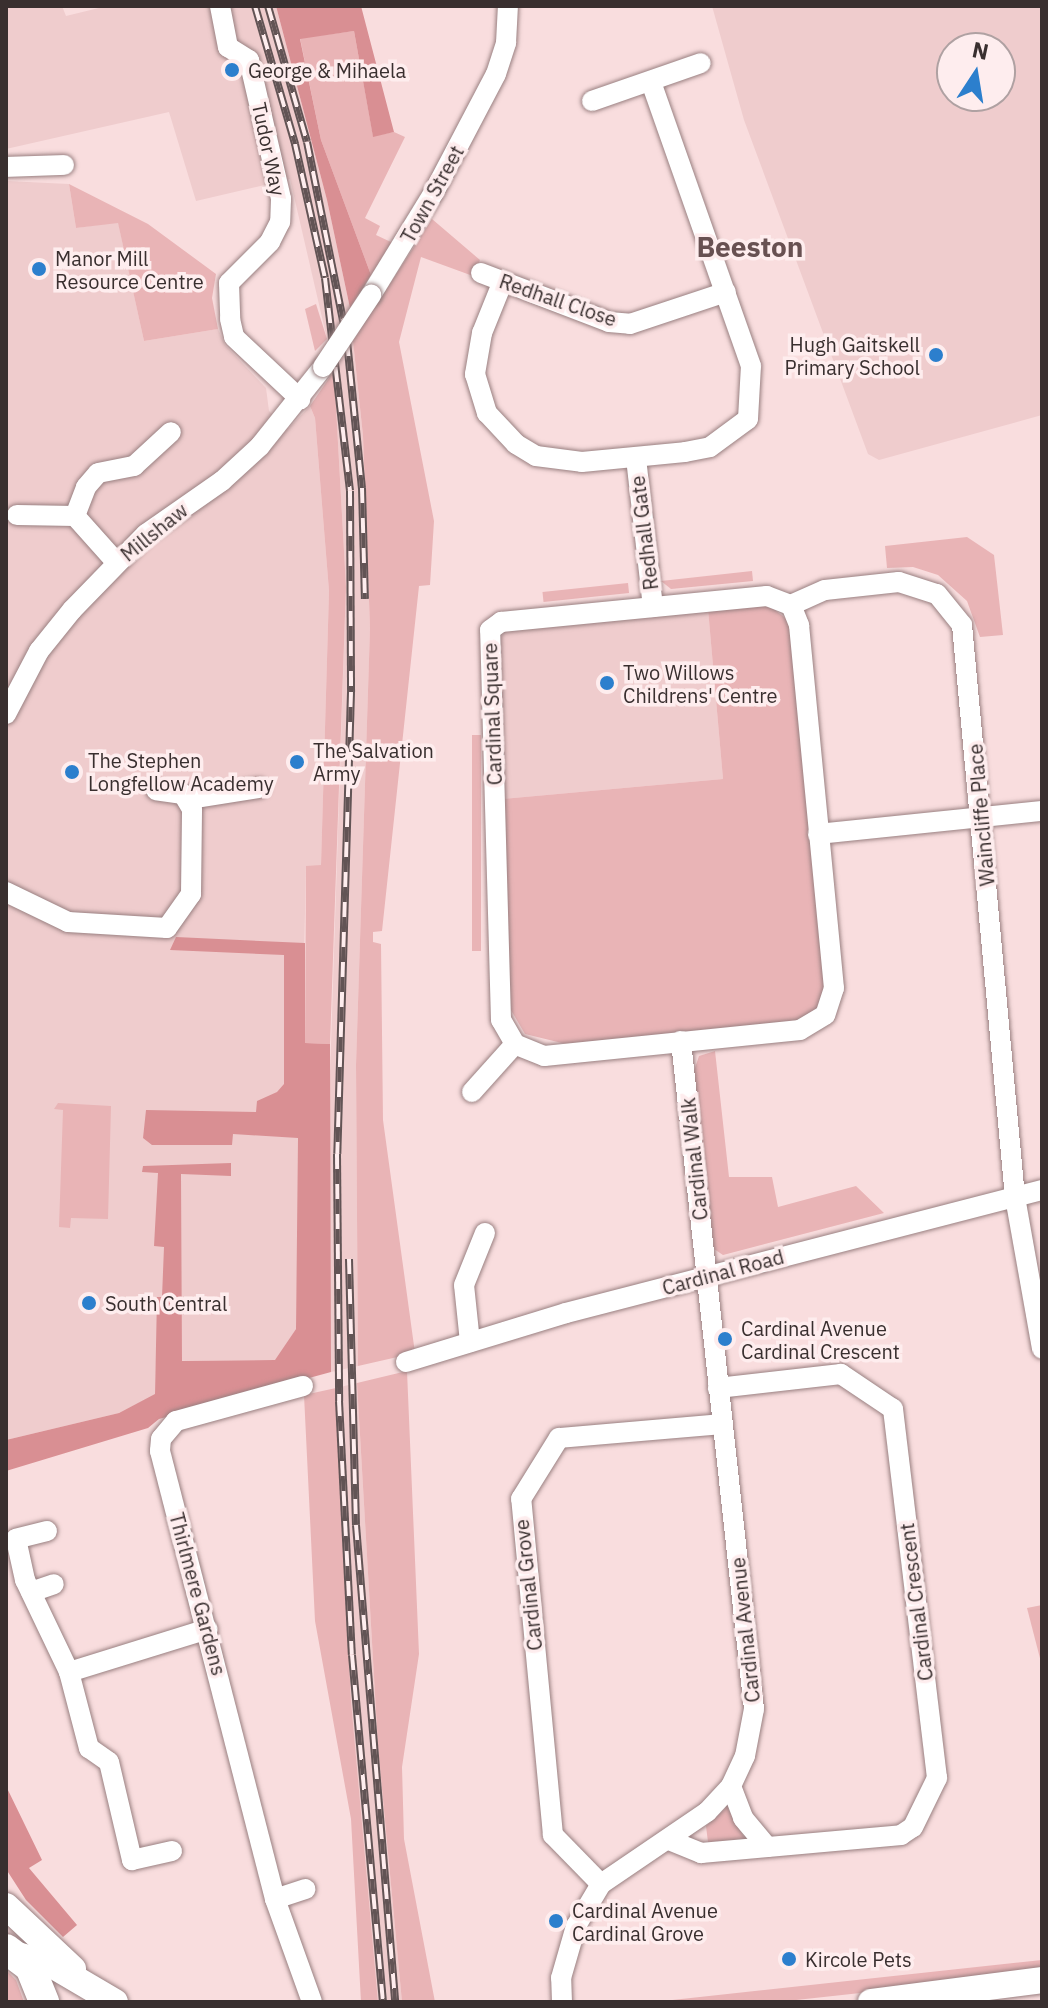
<!DOCTYPE html>
<style>
body{margin:0}
#map{position:relative;width:1048px;height:2008px;overflow:hidden;background:#f9ddde;font-family:"IBM Plex Sans",sans-serif}
div>[style]{position:absolute}
[style*='--x']{left:calc(var(--x)*1px);top:calc(var(--y)*1px);width:calc(var(--w)*1px);rotate:calc(var(--a)*1deg)}
.built>*{inset:0;background:#efcccd}
.green>*{inset:0;background:#e9b4b6;transform-origin:0 0}
.forest>*{inset:0;background:#d98f93}
.roads{filter:drop-shadow(0 0 2px #998081) drop-shadow(0 0 2px #998081)}
.minor>*{height:20px;margin:-10px;padding:0 10px;transform-origin:10px;border-radius:10px;background:#fff}
.major>*{height:26px;margin:-13px;padding:0 13px;transform-origin:13px;border-radius:13px;background:#fff}
.highway>*{height:30px;margin:-15px;padding:0 15px;transform-origin:15px;border-radius:15px;background:#fff}
.rail>*{height:8px;margin-top:-4px;transform-origin:0;background:repeating-linear-gradient(90deg,#feedee 0 15px,#625455 0 30px);box-sizing:border-box;border-block:2px solid #625455}
.bridges{filter:drop-shadow(0 0 2px #998081) drop-shadow(0 0 2px #998081)}
.minor-bridge>*{height:20px;margin:-10px;padding:0 10px;transform-origin:10px;border-radius:10px;background:#fff}
.dots>*{width:22px;height:22px;translate:-50% -50%;box-sizing:border-box;border:4px solid #feedee;border-radius:50%}
span{translate:-50% -50%;white-space:nowrap;text-align:center;line-height:1.15;-webkit-text-stroke:7px #feedee;paint-order:stroke}
.poi-label{font-size:20px;color:#392f2f}
.left{translate:0 -50%;text-align:left}
.right{translate:-100% -50%;text-align:right}
.street-label{font-size:20px;color:#392f2f}
.district-label{font-size:28px;color:#685152;font-weight:700}
.frame{position:absolute;inset:0;border:8px solid #392f2f;pointer-events:none}
.north{position:absolute;left:936px;top:32px;width:80px;height:80px;box-sizing:border-box;background:#feedee;border:2px solid #afa1a2;border-radius:50%;rotate:12deg;font-size:22px;font-weight:700;line-height:32px;text-align:center;color:#392f2f}
.north::after{content:'';display:block;margin:auto;width:28px;height:36px;background:#2c7fcd;clip-path:polygon(50% 0,100% 100%,50% 72%,0 100%)}
</style>
<div id="map">
<div class="built">
<i style="clip-path:polygon(6px 6px,62px 6px,66px 16px,107px 6px,276px 6px,327px 200px,350px 308px,327px 339px,290px 179px,196px 201px,169px 112px,6px 149px)"></i>
<i style="clip-path:polygon(evenodd,712px 6px,1042px 6px,1042px 415px,879px 460px,868px 454px,744px 120px,712px 6px,1000px 48px,1000px 96px,952px 96px,952px 48px,1000px 48px)"></i>
<i style="clip-path:polygon(6px 181px,69px 184px,76px 228px,118px 222px,144px 341px,218px 329px,225px 345px,266px 388px,269px 411px,288px 429px,310px 406px,315px 418px,329px 591px,321px 866px,306px 866px,296px 1329px,276px 1360px,156px 1361px,155px 1395px,119px 1413px,6px 1440px)"></i>
<i style="clip-path:polygon(353px 341px,363px 436px,370px 628px,356px 1065px,358px 1366px,331px 1372px,328px 1136px,346px 587px,334px 371px)"></i>
<i style="clip-path:polygon(708px 609px,723px 779px,503px 799px,498px 642px,505px 631px)"></i>
<i style="clip-path:polygon(357px 1383px,378px 1746px,402px 2002px,378px 2002px,351px 1701px,336px 1388px)"></i>
</div>
<div class="green">
<i style="clip-path:polygon(354px 31px,373px 136px,394px 132px,405px 137px,365px 218px,380px 226px,376px 235px,393px 243px,371px 275px,321px 140px,300px 38px)"></i>
<i style="clip-path:polygon(69px 184px,148px 224px,216px 274px,212px 298px,218px 329px,144px 341px,118px 223px,76px 228px)"></i>
<i style="clip-path:polygon(432px 219px,480px 260px,473px 276px,421px 257px,399px 342px,434px 521px,430px 585px,419px 586px,382px 931px,373px 932px,373px 942px,381px 944px,383px 1120px,415px 1353px,358px 1366px,356px 1065px,370px 628px,363px 436px,353px 341px)"></i>
<i style="clip-path:polygon(316px 304px,327px 339px,315px 351px,305px 309px)"></i>
<i style="clip-path:polygon(334px 371px,346px 587px,330px 1044px,305px 1043px,306px 866px,321px 865px,329px 591px,315px 418px,310px 406px)"></i>
<i style="clip-path:polygon(967px 537px,994px 555px,1003px 635px,980px 637px,967px 601px,938px 575px,913px 567px,887px 568px,885px 546px)"></i>
<i style="clip-path:polygon(752px 571px,753px 581px,671px 589px,661px 581px)"></i>
<i style="left:628px;top:583px;width:10px;height:86px;rotate:84deg"></i>
<i style="clip-path:polygon(766px 603px,789px 621px,825px 989px,818px 1008px,801px 1021px,566px 1044px,525px 1034px,508px 1005px,503px 799px,723px 779px,708px 609px)"></i>
<i style="left:472px;top:735px;width:9px;height:216px"></i>
<i style="clip-path:polygon(715px 1051px,729px 1177px,772px 1177px,778px 1207px,856px 1186px,884px 1213px,723px 1255px,714px 1249px,693px 1074px,699px 1056px)"></i>
<i style="clip-path:polygon(58px 1103px,111px 1106px,108px 1219px,71px 1218px,70px 1228px,59px 1227px,63px 1110px,54px 1109px)"></i>
<i style="clip-path:polygon(407px 1371px,419px 1654px,402px 1767px,404px 1839px,435px 2002px,402px 2002px,378px 1746px,357px 1383px)"></i>
<i style="clip-path:polygon(336px 1388px,351px 1701px,378px 2002px,361px 2002px,351px 1819px,315px 1621px,304px 1395px)"></i>
<i style="clip-path:polygon(1042px 1605px,1042px 1666px,1027px 1608px)"></i>
<i style="clip-path:polygon(727px 1807px,745px 1839px,708px 1842px,706px 1826px)"></i>
<i style="clip-path:polygon(1042px 1960px,1042px 1973px,778px 2002px,654px 2002px)"></i>
<i style="clip-path:polygon(6px 1970px,16px 1980px,24px 2002px,6px 2002px)"></i>
</div>
<div class="forest">
<i style="clip-path:polygon(276px 6px,361px 6px,394px 132px,373px 137px,354px 31px,300px 39px,321px 140px,371px 275px,350px 308px,327px 200px)"></i>
<i style="clip-path:polygon(176px 937px,305px 943px,305px 1043px,330px 1044px,331px 1372px,159px 1419px,148px 1428px,6px 1471px,6px 1440px,119px 1413px,155px 1394px,157px 1297px,162px 1297px,164px 1247px,154px 1246px,158px 1173px,142px 1172px,143px 1166px,231px 1163px,231px 1176px,181px 1174px,182px 1361px,275px 1360px,296px 1329px,298px 1138px,233px 1134px,232px 1145px,152px 1145px,143px 1138px,146px 1110px,256px 1112px,257px 1101px,277px 1092px,284px 1084px,284px 955px,170px 950px)"></i>
<i style="clip-path:polygon(6px 1786px,42px 1860px,29px 1868px,77px 1925px,63px 1937px,26px 1900px,6px 1869px)"></i>
</div>
<div class="roads">
<div class="minor">
<i style="--x:220;--y:6;--w:42;--a:79"></i>
<i style="--x:228;--y:47;--w:25;--a:32"></i>
<i style="--x:249;--y:60;--w:143;--a:77"></i>
<i style="--x:281;--y:199;--w:23;--a:92"></i>
<i style="--x:280;--y:222;--w:22;--a:117"></i>
<i style="--x:270;--y:242;--w:58;--a:135"></i>
<i style="--x:229;--y:283;--w:36;--a:88"></i>
<i style="--x:230;--y:319;--w:18;--a:77"></i>
<i style="--x:234;--y:337;--w:91;--a:43.2"></i>
<i style="--x:592;--y:101;--w:115;--a:-19.2"></i>
<i style="--x:6;--y:167;--w:58;--a:-2"></i>
<i style="--x:481;--y:273;--w:137;--a:20.9"></i>
<i style="--x:609;--y:322;--w:21;--a:5"></i>
<i style="--x:630;--y:324;--w:101;--a:-18.4"></i>
<i style="--x:503;--y:281;--w:56;--a:112"></i>
<i style="--x:482;--y:333;--w:42;--a:99.7"></i>
<i style="--x:475;--y:374;--w:41;--a:72.9"></i>
<i style="--x:487;--y:413;--w:42;--a:46.9"></i>
<i style="--x:516;--y:444;--w:23;--a:31"></i>
<i style="--x:536;--y:456;--w:46;--a:7.4"></i>
<i style="--x:582;--y:462;--w:103;--a:-5.5"></i>
<i style="--x:685;--y:452;--w:25;--a:-11"></i>
<i style="--x:710;--y:447;--w:47;--a:-36.4"></i>
<i style="--x:748;--y:419;--w:53;--a:-86.8"></i>
<i style="--x:751;--y:366;--w:301;--a:-109.4"></i>
<i style="--x:371;--y:295;--w:121;--a:-58.5"></i>
<i style="--x:434;--y:192;--w:133;--a:-62.3"></i>
<i style="--x:496;--y:74;--w:33;--a:-72"></i>
<i style="--x:506;--y:43;--w:37;--a:-87"></i>
<i style="--x:636;--y:458;--w:150;--a:83.5"></i>
<i style="--x:17;--y:515;--w:58;--a:1"></i>
<i style="--x:75;--y:516;--w:63;--a:48.2"></i>
<i style="--x:75;--y:516;--w:31;--a:-69"></i>
<i style="--x:86;--y:487;--w:18;--a:-49"></i>
<i style="--x:98;--y:473;--w:37;--a:-11"></i>
<i style="--x:134;--y:466;--w:50;--a:-42.6"></i>
<i style="--x:767;--y:596;--w:26;--a:21"></i>
<i style="--x:791;--y:605;--w:22;--a:68"></i>
<i style="--x:799;--y:625;--w:365;--a:84.5"></i>
<i style="--x:834;--y:988;--w:28;--a:108"></i>
<i style="--x:825;--y:1015;--w:29;--a:149"></i>
<i style="--x:800;--y:1030;--w:257;--a:174.2"></i>
<i style="--x:544;--y:1056;--w:31;--a:-158"></i>
<i style="--x:515;--y:1044;--w:28;--a:-120"></i>
<i style="--x:501;--y:1020;--w:390;--a:-91.6"></i>
<i style="--x:490;--y:630;--w:14;--a:-36"></i>
<i style="--x:501;--y:622;--w:267;--a:-5.6"></i>
<i style="--x:791;--y:605;--w:37;--a:-24"></i>
<i style="--x:825;--y:590;--w:74;--a:-6.2"></i>
<i style="--x:899;--y:582;--w:40;--a:18"></i>
<i style="--x:937;--y:594;--w:40;--a:51"></i>
<i style="--x:962;--y:625;--w:574;--a:84.71"></i>
<i style="--x:1015;--y:1197;--w:154;--a:79.9"></i>
<i style="--x:6;--y:714;--w:71;--a:-62.4"></i>
<i style="--x:39;--y:651;--w:53;--a:-51.2"></i>
<i style="--x:72;--y:610;--w:106;--a:-45.8"></i>
<i style="--x:146;--y:534;--w:93;--a:-34.9"></i>
<i style="--x:222;--y:481;--w:52;--a:-42.6"></i>
<i style="--x:260;--y:446;--w:101;--a:-51.4"></i>
<i style="--x:189;--y:799;--w:71;--a:-8.9"></i>
<i style="--x:818;--y:834;--w:225;--a:-5.9"></i>
<i style="--x:6;--y:892;--w:69;--a:25.8"></i>
<i style="--x:68;--y:922;--w:99;--a:3.5"></i>
<i style="--x:167;--y:928;--w:42;--a:-54.8"></i>
<i style="--x:191;--y:894;--w:85;--a:-89.3"></i>
<i style="--x:192;--y:809;--w:17;--a:-121"></i>
<i style="--x:183;--y:794;--w:27;--a:-172"></i>
<i style="--x:472;--y:1092;--w:64;--a:-48.1"></i>
<i style="--x:470;--y:1342;--w:57;--a:-96"></i>
<i style="--x:464;--y:1285;--w:56;--a:-68"></i>
<i style="--x:406;--y:1362;--w:167;--a:-17"></i>
<i style="--x:566;--y:1313;--w:492;--a:-14.5"></i>
<i style="--x:303;--y:1386;--w:132;--a:164.6"></i>
<i style="--x:176;--y:1421;--w:23;--a:130"></i>
<i style="--x:161;--y:1439;--w:12;--a:95"></i>
<i style="--x:160;--y:1451;--w:463;--a:75.6"></i>
<i style="--x:275;--y:1899;--w:109;--a:70.2"></i>
<i style="--x:47;--y:1531;--w:32;--a:166"></i>
<i style="--x:16;--y:1539;--w:42;--a:77.6"></i>
<i style="--x:25;--y:1580;--w:102;--a:64.4"></i>
<i style="--x:69;--y:1672;--w:79;--a:75.3"></i>
<i style="--x:89;--y:1748;--w:24;--a:35"></i>
<i style="--x:109;--y:1762;--w:101;--a:76.8"></i>
<i style="--x:132;--y:1860;--w:41;--a:-12.7"></i>
<i style="--x:31;--y:1592;--w:24;--a:-19"></i>
<i style="--x:69;--y:1672;--w:145;--a:-17.2"></i>
<i style="--x:731;--y:1786;--w:34;--a:69"></i>
<i style="--x:743;--y:1818;--w:38;--a:50"></i>
<i style="--x:669;--y:1840;--w:35;--a:22"></i>
<i style="--x:701;--y:1853;--w:201;--a:-5.1"></i>
<i style="--x:901;--y:1835;--w:14;--a:-34"></i>
<i style="--x:913;--y:1827;--w:55;--a:-63.9"></i>
<i style="--x:937;--y:1778;--w:372;--a:-96.8"></i>
<i style="--x:893;--y:1409;--w:63;--a:-146.1"></i>
<i style="--x:841;--y:1374;--w:124;--a:173.5"></i>
<i style="--x:601;--y:1884;--w:69;--a:-134.4"></i>
<i style="--x:553;--y:1835;--w:338;--a:-95.4"></i>
<i style="--x:521;--y:1499;--w:72;--a:-58.1"></i>
<i style="--x:559;--y:1438;--w:163;--a:-4.9"></i>
<i style="--x:275;--y:1899;--w:32;--a:-18"></i>
<i style="--x:562;--y:2002;--w:24;--a:-92"></i>
<i style="--x:561;--y:1978;--w:54;--a:-73.9"></i>
<i style="--x:576;--y:1926;--w:49;--a:-59.2"></i>
<i style="--x:601;--y:1884;--w:128;--a:-34.2"></i>
<i style="--x:707;--y:1812;--w:35;--a:-47"></i>
<i style="--x:731;--y:1786;--w:33;--a:-65"></i>
<i style="--x:745;--y:1756;--w:48;--a:-79.2"></i>
<i style="--x:754;--y:1709;--w:672;--a:-96.24"></i>
</div>
<div class="major">
<i style="--x:6;--y:1906;--w:92;--a:43.2"></i>
<i style="--x:14;--y:1954;--w:40;--a:16"></i>
<i style="--x:52;--y:1965;--w:73;--a:30.4"></i>
<i style="--x:871;--y:2002;--w:172;--a:-7.3"></i>
</div>
<div class="highway">
<i style="--x:6;--y:1949;--w:30;--a:37"></i>
<i style="--x:30;--y:1967;--w:38;--a:68"></i>
</div>
</div>
<div class="rail">
<i style="--x:255;--y:6;--w:144;--a:73.8"></i>
<i style="--x:295;--y:144;--w:137;--a:77.4"></i>
<i style="--x:325;--y:278;--w:214;--a:83.3"></i>
<i style="--x:350;--y:491;--w:201;--a:89.7"></i>
<i style="--x:351;--y:692;--w:462;--a:91.7"></i>
<i style="--x:337;--y:1154;--w:247;--a:89.5"></i>
<i style="--x:339;--y:1401;--w:254;--a:87.1"></i>
<i style="--x:352;--y:1655;--w:348;--a:84.9"></i>
<i style="--x:268;--y:6;--w:141;--a:74"></i>
<i style="--x:307;--y:142;--w:203;--a:78.6"></i>
<i style="--x:347;--y:341;--w:148;--a:84.2"></i>
<i style="--x:362;--y:488;--w:111;--a:88.5"></i>
<i style="--x:349;--y:1259;--w:266;--a:88.5"></i>
<i style="--x:356;--y:1525;--w:479;--a:85.3"></i>
</div>
<div class="bridges">
<div class="minor-bridge">
<i style="--x:323;--y:367;--w:87;--a:-56.3"></i>
</div>
</div>
<div class="dots">
<i style="left:232px;top:70px;background:#2c7fcd"></i>
<i style="left:39px;top:269px;background:#2c7fcd"></i>
<i style="left:936px;top:355px;background:#2c7fcd"></i>
<i style="left:607px;top:683px;background:#2c7fcd"></i>
<i style="left:297px;top:762px;background:#2c7fcd"></i>
<i style="left:72px;top:772px;background:#2c7fcd"></i>
<i style="left:89px;top:1303px;background:#2c7fcd"></i>
<i style="left:725px;top:1339px;background:#2c7fcd"></i>
<i style="left:556px;top:1921px;background:#2c7fcd"></i>
<i style="left:789px;top:1959px;background:#2c7fcd"></i>
</div>
<div class="poi-label">
<span class="left" style="left:248px;top:70px">George &amp; Mihaela</span>
<span class="left" style="left:55px;top:270px">Manor Mill<br>Resource Centre</span>
<span class="right" style="left:920px;top:356px">Hugh Gaitskell<br>Primary School</span>
<span class="left" style="left:623px;top:684px">Two Willows<br>Childrens' Centre</span>
<span class="left" style="left:313px;top:762px">The Salvation<br>Army</span>
<span class="left" style="left:88px;top:772px">The Stephen<br>Longfellow Academy</span>
<span class="left" style="left:105px;top:1303px">South Central</span>
<span class="left" style="left:741px;top:1340px">Cardinal Avenue<br>Cardinal Crescent</span>
<span class="left" style="left:572px;top:1922px">Cardinal Avenue<br>Cardinal Grove</span>
<span class="left" style="left:805px;top:1959px">Kircole Pets</span>
</div>
<div class="street-label">
<span style="left:269px;top:149px;rotate:78deg">Tudor Way</span>
<span style="left:432px;top:194px;rotate:-61deg">Town Street</span>
<span style="left:558px;top:300px;rotate:19deg">Redhall Close</span>
<span style="left:154px;top:532px;rotate:-39deg">Millshaw</span>
<span style="left:644px;top:533px;rotate:-97deg">Redhall Gate</span>
<span style="left:492px;top:714px;rotate:-92deg">Cardinal Square</span>
<span style="left:981px;top:815px;rotate:-95deg">Waincliffe Place</span>
<span style="left:694px;top:1159px;rotate:-96deg">Cardinal Walk</span>
<span style="left:723px;top:1272px;rotate:-15deg">Cardinal Road</span>
<span style="left:528px;top:1585px;rotate:-96deg">Cardinal Grove</span>
<span style="left:198px;top:1594px;rotate:75deg">Thirlmere Gardens</span>
<span style="left:916px;top:1602px;rotate:-97deg">Cardinal Crescent</span>
<span style="left:745px;top:1630px;rotate:-96deg">Cardinal Avenue</span>
</div>
<div class="district-label">
<span style="left:750px;top:247px">Beeston</span>
</div>
<div class="frame"></div>
<div class="north">N</div>
</div>
